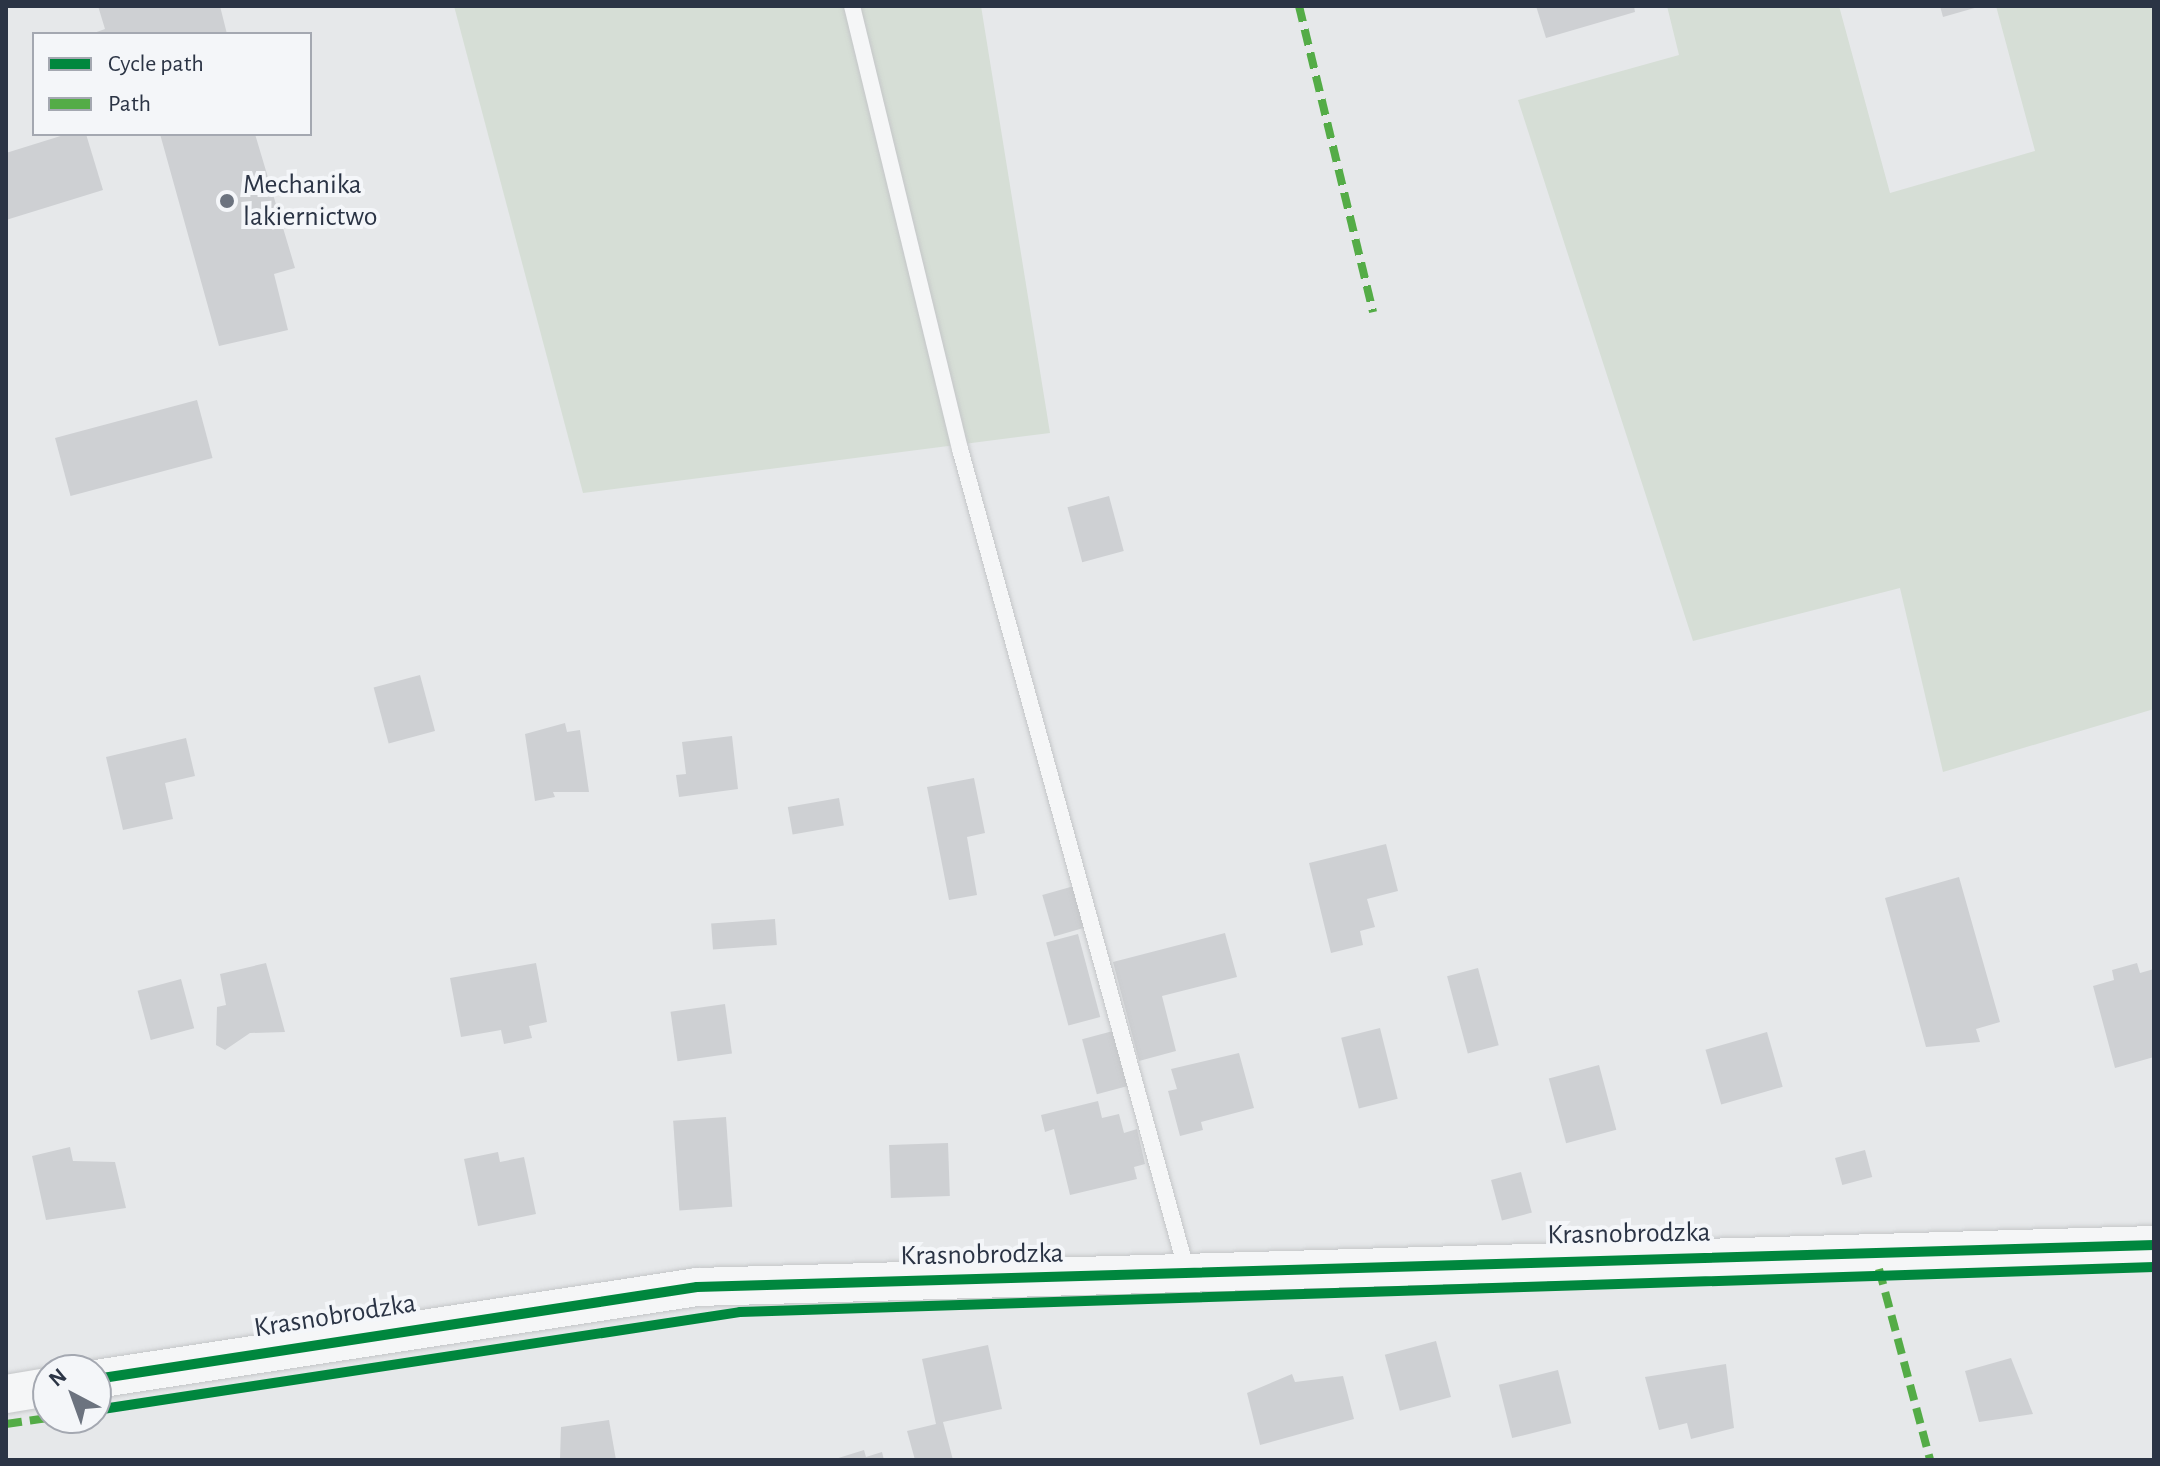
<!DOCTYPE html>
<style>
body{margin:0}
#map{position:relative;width:2160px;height:1466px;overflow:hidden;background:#e6e8ea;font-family:"Alegreya Sans",sans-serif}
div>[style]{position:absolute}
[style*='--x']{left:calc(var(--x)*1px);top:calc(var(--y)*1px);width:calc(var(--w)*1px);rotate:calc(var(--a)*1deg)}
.green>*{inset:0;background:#d6ded6}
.building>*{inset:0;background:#ced0d3;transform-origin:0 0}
.roads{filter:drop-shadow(0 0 2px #c4c6c8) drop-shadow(0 0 2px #c4c6c8)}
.service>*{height:16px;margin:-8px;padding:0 8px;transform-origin:8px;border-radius:8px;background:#f5f6f7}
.tertiary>*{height:38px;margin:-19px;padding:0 19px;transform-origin:19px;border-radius:19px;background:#f5f6f7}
.quiet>*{height:8px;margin-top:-4px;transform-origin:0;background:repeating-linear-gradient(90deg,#54ac47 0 16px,transparent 0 24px)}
.cycleway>*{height:10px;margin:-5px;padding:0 5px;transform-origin:5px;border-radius:5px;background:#00873e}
.dots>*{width:22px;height:22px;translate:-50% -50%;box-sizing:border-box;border:4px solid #f4f6f9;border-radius:50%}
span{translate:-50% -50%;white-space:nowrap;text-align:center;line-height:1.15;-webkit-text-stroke:8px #f4f6f9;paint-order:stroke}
.poi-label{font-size:28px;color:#2b3445}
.left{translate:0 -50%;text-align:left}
.street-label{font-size:28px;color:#2b3445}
.frame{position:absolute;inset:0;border:8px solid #2b3445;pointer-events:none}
.legend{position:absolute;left:32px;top:32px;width:280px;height:104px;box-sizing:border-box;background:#f4f6f9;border:2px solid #a4a8b1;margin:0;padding:10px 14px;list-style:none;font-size:24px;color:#2b3445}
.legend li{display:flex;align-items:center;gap:16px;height:40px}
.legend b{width:40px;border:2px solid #a4a8b1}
.north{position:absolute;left:32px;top:1354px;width:80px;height:80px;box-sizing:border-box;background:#f4f6f9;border:2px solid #a4a8b1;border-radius:50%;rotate:319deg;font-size:22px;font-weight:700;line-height:32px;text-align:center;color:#2b3445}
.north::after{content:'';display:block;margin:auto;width:28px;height:36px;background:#6c737f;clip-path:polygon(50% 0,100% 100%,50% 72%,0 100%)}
</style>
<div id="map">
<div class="green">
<i style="clip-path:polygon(454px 6px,981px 6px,1050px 433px,583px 493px)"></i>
<i style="clip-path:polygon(1667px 6px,1839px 6px,1890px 193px,2035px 151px,1996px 6px,2154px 6px,2154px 709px,1943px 772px,1900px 588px,1693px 641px,1518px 100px,1679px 55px)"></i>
</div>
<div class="building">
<i style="clip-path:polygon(98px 6px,220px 6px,227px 34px,91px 34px,105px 29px)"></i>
<i style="clip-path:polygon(1536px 6px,1634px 6px,1635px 12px,1546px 38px)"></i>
<i style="clip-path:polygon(1940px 6px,1978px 6px,1978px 7px,1943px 17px)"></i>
<i style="clip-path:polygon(67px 134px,86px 134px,103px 190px,6px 220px,6px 153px)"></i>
<i style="clip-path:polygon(160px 134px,255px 134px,295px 268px,274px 274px,288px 330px,219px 346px)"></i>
<i style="left:197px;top:400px;width:60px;height:147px;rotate:75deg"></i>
<i style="left:1109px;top:496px;width:57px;height:43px;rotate:75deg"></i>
<i style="left:420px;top:675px;width:58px;height:48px;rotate:75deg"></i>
<i style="clip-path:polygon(565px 723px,567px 732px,580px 730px,589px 792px,553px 792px,555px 797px,535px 801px,525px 734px)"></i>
<i style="clip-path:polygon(732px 736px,738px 789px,679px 797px,676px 775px,686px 774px,682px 742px)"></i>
<i style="clip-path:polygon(186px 738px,195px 776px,165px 783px,173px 819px,123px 830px,106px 757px)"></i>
<i style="clip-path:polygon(974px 778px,985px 833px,967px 837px,977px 895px,949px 900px,927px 787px)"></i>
<i style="left:839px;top:798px;width:28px;height:52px;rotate:80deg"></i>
<i style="clip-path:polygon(1386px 844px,1398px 891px,1367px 899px,1375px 927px,1360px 931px,1363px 945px,1331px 953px,1309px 863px)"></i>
<i style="clip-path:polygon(1959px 877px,2000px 1022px,1976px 1029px,1980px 1042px,1926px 1047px,1885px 898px)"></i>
<i style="left:1074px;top:886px;width:43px;height:33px;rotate:74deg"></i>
<i style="left:775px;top:919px;width:26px;height:64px;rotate:86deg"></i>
<i style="clip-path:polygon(1225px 933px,1237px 977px,1162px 996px,1176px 1051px,1139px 1061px,1113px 962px)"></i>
<i style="left:1078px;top:934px;width:86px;height:33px;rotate:75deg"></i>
<i style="clip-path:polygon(266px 963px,285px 1032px,250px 1033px,225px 1050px,216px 1045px,217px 1007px,226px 1005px,220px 974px)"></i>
<i style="clip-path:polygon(536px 963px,547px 1022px,529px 1026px,532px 1038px,504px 1044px,501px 1030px,461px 1037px,450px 978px)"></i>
<i style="clip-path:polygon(2137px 963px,2140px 973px,2154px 969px,2154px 1057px,2115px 1068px,2093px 986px,2114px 980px,2112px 970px)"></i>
<i style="left:1478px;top:968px;width:80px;height:32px;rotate:75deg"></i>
<i style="left:181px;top:979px;width:51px;height:45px;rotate:75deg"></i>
<i style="left:725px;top:1004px;width:50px;height:55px;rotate:82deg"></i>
<i style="left:1380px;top:1028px;width:73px;height:40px;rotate:76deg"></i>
<i style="left:1113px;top:1031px;width:57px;height:32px;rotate:75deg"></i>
<i style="left:1767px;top:1032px;width:57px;height:64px;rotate:74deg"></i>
<i style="clip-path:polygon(1239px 1053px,1254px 1108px,1201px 1122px,1203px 1130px,1180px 1136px,1168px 1091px,1177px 1089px,1171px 1069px)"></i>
<i style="left:1599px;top:1065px;width:67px;height:52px;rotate:75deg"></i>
<i style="clip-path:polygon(1098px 1101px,1102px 1118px,1119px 1114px,1124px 1133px,1137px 1129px,1145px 1164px,1134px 1167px,1137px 1179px,1070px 1195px,1054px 1129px,1045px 1132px,1041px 1115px)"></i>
<i style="left:726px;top:1117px;width:90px;height:53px;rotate:86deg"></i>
<i style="left:948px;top:1143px;width:53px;height:59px;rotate:88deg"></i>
<i style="clip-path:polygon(70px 1147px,73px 1161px,115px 1162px,126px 1208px,46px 1220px,32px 1156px)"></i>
<i style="left:1865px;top:1150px;width:28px;height:31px;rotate:75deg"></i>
<i style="clip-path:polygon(498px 1152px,500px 1162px,524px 1157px,536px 1214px,478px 1226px,464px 1159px)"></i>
<i style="left:1521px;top:1172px;width:42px;height:31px;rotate:75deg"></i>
<i style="left:1436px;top:1341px;width:58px;height:53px;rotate:75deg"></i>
<i style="clip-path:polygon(988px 1345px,1002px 1409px,943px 1422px,953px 1460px,915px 1460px,907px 1431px,936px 1424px,922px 1359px)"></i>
<i style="clip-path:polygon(2011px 1358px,2033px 1414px,1979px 1422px,1965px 1371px)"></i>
<i style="clip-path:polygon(1726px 1364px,1734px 1428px,1691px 1439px,1687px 1423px,1659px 1430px,1645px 1377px)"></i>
<i style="left:1558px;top:1370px;width:55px;height:61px;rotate:76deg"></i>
<i style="clip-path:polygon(1292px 1374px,1295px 1382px,1343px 1376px,1354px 1419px,1260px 1445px,1247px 1393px)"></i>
<i style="clip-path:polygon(609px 1420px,616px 1460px,560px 1460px,561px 1427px)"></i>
<i style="clip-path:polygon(864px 1450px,866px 1457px,882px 1452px,884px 1460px,832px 1460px)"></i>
</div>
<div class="roads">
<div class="service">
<i style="--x:852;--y:6;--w:456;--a:76.3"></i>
<i style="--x:960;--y:449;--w:854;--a:74.58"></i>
</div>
<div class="tertiary">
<i style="--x:96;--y:1379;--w:608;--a:-8.7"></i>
<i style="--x:697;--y:1287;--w:1458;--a:-1.65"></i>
<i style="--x:6;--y:1394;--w:43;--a:-9.5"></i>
</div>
</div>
<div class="quiet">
<i style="--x:1299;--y:6;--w:315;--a:76.4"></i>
<i style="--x:1879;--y:1269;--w:198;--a:75"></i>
<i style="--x:6;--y:1424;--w:42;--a:-8.1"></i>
</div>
<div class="cycleway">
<i style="--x:96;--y:1379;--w:608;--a:-8.7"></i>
<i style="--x:697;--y:1287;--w:1458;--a:-1.65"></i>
<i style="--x:96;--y:1410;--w:651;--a:-8.65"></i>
<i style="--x:740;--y:1312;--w:1415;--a:-1.82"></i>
</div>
<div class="dots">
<i style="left:227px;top:201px;background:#6c737f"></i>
</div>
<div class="poi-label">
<span class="left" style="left:243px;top:201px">Mechanika<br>lakiernictwo</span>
</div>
<div class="street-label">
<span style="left:1629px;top:1234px;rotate:-1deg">Krasnobrodzka</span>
<span style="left:982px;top:1255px;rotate:-1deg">Krasnobrodzka</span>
<span style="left:335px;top:1316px;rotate:-9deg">Krasnobrodzka</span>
</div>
<div class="frame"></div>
<ul class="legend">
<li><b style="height:10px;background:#00873e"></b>Cycle path</li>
<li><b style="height:10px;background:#54ac47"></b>Path</li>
</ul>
<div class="north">N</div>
</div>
